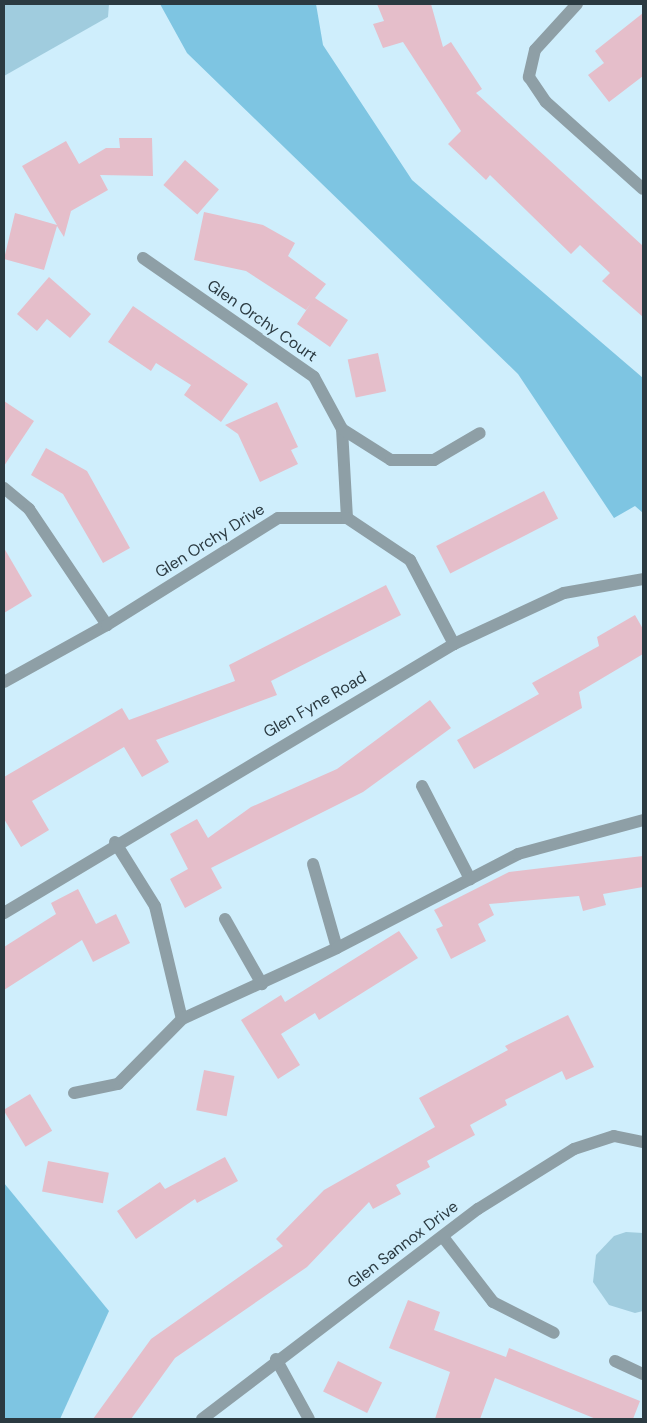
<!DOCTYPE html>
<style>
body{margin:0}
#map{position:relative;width:647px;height:1423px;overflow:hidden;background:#cfeefc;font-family:"DM Sans",sans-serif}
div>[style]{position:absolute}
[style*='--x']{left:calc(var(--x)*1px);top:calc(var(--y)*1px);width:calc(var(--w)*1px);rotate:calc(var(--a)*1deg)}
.green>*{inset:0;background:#a0ccde}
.forest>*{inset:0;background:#7ec5e2}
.building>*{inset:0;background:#e5beca;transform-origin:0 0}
.minor>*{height:12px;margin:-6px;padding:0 6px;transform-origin:6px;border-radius:6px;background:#8e9fa6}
span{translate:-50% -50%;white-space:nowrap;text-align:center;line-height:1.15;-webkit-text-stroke:4.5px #cfeefc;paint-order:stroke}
.street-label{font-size:16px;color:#2b3a41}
.frame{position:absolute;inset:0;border:5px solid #2b3a41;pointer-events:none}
</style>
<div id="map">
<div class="green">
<i style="clip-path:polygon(4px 4px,109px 4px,108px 17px,4px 76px)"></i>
<i style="clip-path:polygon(626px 1232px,643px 1233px,643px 1311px,635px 1313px,609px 1305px,593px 1282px,596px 1255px,614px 1236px)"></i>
</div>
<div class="forest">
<i style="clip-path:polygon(160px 4px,316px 4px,323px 45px,412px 180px,643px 378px,643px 513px,635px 506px,614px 518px,518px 374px,187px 53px)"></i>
<i style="clip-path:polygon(4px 1183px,109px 1311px,60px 1419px,4px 1419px)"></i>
</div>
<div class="building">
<i style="clip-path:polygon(377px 4px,431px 4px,443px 47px,451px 42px,482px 89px,476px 93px,643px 246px,643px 317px,602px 281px,610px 273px,580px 245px,571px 254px,490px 175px,486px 180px,448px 144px,461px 131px,403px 42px,383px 48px,373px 24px,384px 21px)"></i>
<i style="clip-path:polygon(643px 13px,643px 76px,609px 102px,588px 75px,604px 63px,595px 51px)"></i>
<i style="clip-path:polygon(119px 138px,152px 138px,153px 176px,100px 175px,108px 190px,71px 211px,64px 237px,57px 226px,44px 270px,4px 259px,15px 213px,57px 225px,22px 166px,66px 141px,79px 164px,106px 148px,120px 148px)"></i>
<i style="left:185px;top:160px;width:45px;height:33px;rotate:41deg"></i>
<i style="clip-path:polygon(204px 212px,263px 225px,295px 243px,288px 256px,326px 284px,315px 298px,348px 320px,330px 347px,297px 324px,311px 303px,306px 310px,246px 271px,194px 260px)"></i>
<i style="clip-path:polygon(49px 277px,91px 314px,70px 338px,47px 319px,37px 331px,17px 314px)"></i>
<i style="clip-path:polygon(133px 306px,248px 384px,221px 422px,184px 395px,191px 385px,156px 363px,151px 371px,108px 342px)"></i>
<i style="left:378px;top:353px;width:39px;height:31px;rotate:78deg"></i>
<i style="clip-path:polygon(4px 401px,34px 421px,4px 466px)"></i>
<i style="clip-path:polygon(277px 402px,298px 447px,291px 450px,298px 464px,260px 482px,238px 434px,225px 425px)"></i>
<i style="clip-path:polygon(46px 448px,87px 471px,130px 548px,103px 563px,63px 494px,31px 475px)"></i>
<i style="left:544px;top:491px;width:31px;height:121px;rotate:63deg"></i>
<i style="clip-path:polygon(4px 548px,32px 596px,4px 613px)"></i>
<i style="clip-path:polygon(386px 585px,401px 615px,271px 681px,277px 695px,156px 740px,169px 762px,142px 777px,124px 747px,32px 801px,49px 830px,21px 847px,4px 819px,4px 777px,122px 708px,129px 720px,235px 681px,229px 665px)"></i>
<i style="clip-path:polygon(635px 615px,643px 629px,643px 654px,579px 692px,582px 708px,474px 769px,457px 740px,539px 694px,532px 683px,599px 646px,597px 637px)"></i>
<i style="clip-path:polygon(430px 700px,451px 728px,363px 792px,211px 868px,222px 888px,185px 908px,170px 879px,188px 869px,170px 834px,197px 819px,208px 838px,251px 807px,337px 769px)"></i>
<i style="clip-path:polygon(643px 856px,643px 887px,603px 894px,606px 905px,583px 911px,579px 896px,489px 904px,494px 915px,478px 924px,486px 941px,451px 959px,436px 929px,443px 926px,434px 910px,509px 872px)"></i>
<i style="clip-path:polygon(78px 889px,96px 924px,116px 914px,130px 943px,93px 962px,82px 940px,4px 990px,4px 947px,56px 914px,51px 903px)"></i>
<i style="clip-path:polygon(399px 931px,418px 958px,319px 1020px,315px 1013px,281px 1034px,300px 1065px,278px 1079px,241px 1020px,281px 995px,285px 1002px)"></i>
<i style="clip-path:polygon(568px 1015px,594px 1067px,566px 1080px,562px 1071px,505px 1100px,507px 1105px,470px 1125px,475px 1135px,427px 1161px,430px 1167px,396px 1185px,401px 1194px,373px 1209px,369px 1202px,307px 1267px,175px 1358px,131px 1419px,93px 1419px,151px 1339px,283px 1246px,276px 1239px,324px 1190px,435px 1127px,419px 1098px,508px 1050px,505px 1046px)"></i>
<i style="left:204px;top:1070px;width:31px;height:41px;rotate:11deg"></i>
<i style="left:30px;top:1094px;width:43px;height:31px;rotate:59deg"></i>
<i style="clip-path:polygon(225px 1157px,238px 1181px,197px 1203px,195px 1199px,136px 1239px,117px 1211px,160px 1182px,165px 1189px)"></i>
<i style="left:48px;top:1161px;width:62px;height:31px;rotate:11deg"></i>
<i style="clip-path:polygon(408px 1300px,440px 1312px,434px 1330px,506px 1357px,509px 1348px,640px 1401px,633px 1419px,596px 1419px,495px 1378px,480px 1419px,435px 1419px,450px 1372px,389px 1348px)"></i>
<i style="left:338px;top:1361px;width:49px;height:34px;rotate:26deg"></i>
</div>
<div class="minor">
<i style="--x:577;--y:4;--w:62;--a:132.4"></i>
<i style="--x:535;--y:50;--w:28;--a:103"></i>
<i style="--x:529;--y:77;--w:30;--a:56"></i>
<i style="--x:546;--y:102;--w:130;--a:41.9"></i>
<i style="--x:143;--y:258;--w:208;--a:34.8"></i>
<i style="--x:314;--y:377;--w:59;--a:61.7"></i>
<i style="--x:342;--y:429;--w:89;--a:86.8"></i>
<i style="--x:342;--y:429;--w:58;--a:32.3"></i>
<i style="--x:391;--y:460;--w:43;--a:0"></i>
<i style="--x:434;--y:460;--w:53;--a:-30.4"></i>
<i style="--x:4;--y:488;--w:33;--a:40"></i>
<i style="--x:29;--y:509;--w:140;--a:56.1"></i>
<i style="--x:4;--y:682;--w:118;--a:-29"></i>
<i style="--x:107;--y:625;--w:202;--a:-32"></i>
<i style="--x:278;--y:518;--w:69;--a:0"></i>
<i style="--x:347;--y:518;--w:76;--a:33.7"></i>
<i style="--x:410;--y:560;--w:95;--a:62.4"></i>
<i style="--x:422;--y:786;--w:105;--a:62.7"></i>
<i style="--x:115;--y:842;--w:75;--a:58"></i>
<i style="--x:155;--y:906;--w:116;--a:76.6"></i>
<i style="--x:313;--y:864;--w:87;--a:74.1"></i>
<i style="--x:4;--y:913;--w:524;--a:-30.87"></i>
<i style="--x:454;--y:644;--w:121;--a:-24.9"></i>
<i style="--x:564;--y:593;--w:80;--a:-10"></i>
<i style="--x:225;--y:919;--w:75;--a:60.4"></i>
<i style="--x:74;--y:1093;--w:45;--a:-11.6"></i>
<i style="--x:118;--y:1084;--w:91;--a:-45.4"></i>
<i style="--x:182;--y:1019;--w:170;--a:-24.6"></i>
<i style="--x:337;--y:948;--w:204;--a:-27.4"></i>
<i style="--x:518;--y:854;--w:130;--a:-15.2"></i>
<i style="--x:443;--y:1237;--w:82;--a:52.4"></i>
<i style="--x:493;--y:1302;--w:68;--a:26.9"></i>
<i style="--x:276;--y:1359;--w:68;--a:61.2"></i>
<i style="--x:615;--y:1361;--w:31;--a:25"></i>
<i style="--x:202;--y:1419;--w:347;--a:-37.3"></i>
<i style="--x:478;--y:1209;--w:113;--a:-32"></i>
<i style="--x:574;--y:1149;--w:42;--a:-18"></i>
<i style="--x:614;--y:1136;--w:30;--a:12"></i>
</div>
<div class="street-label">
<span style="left:262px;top:321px;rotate:35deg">Glen Orchy Court</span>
<span style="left:210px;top:541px;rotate:-32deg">Glen Orchy Drive</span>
<span style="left:315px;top:705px;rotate:-30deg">Glen Fyne Road</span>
<span style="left:403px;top:1245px;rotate:-37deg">Glen Sannox Drive</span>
</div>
<div class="frame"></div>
</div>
